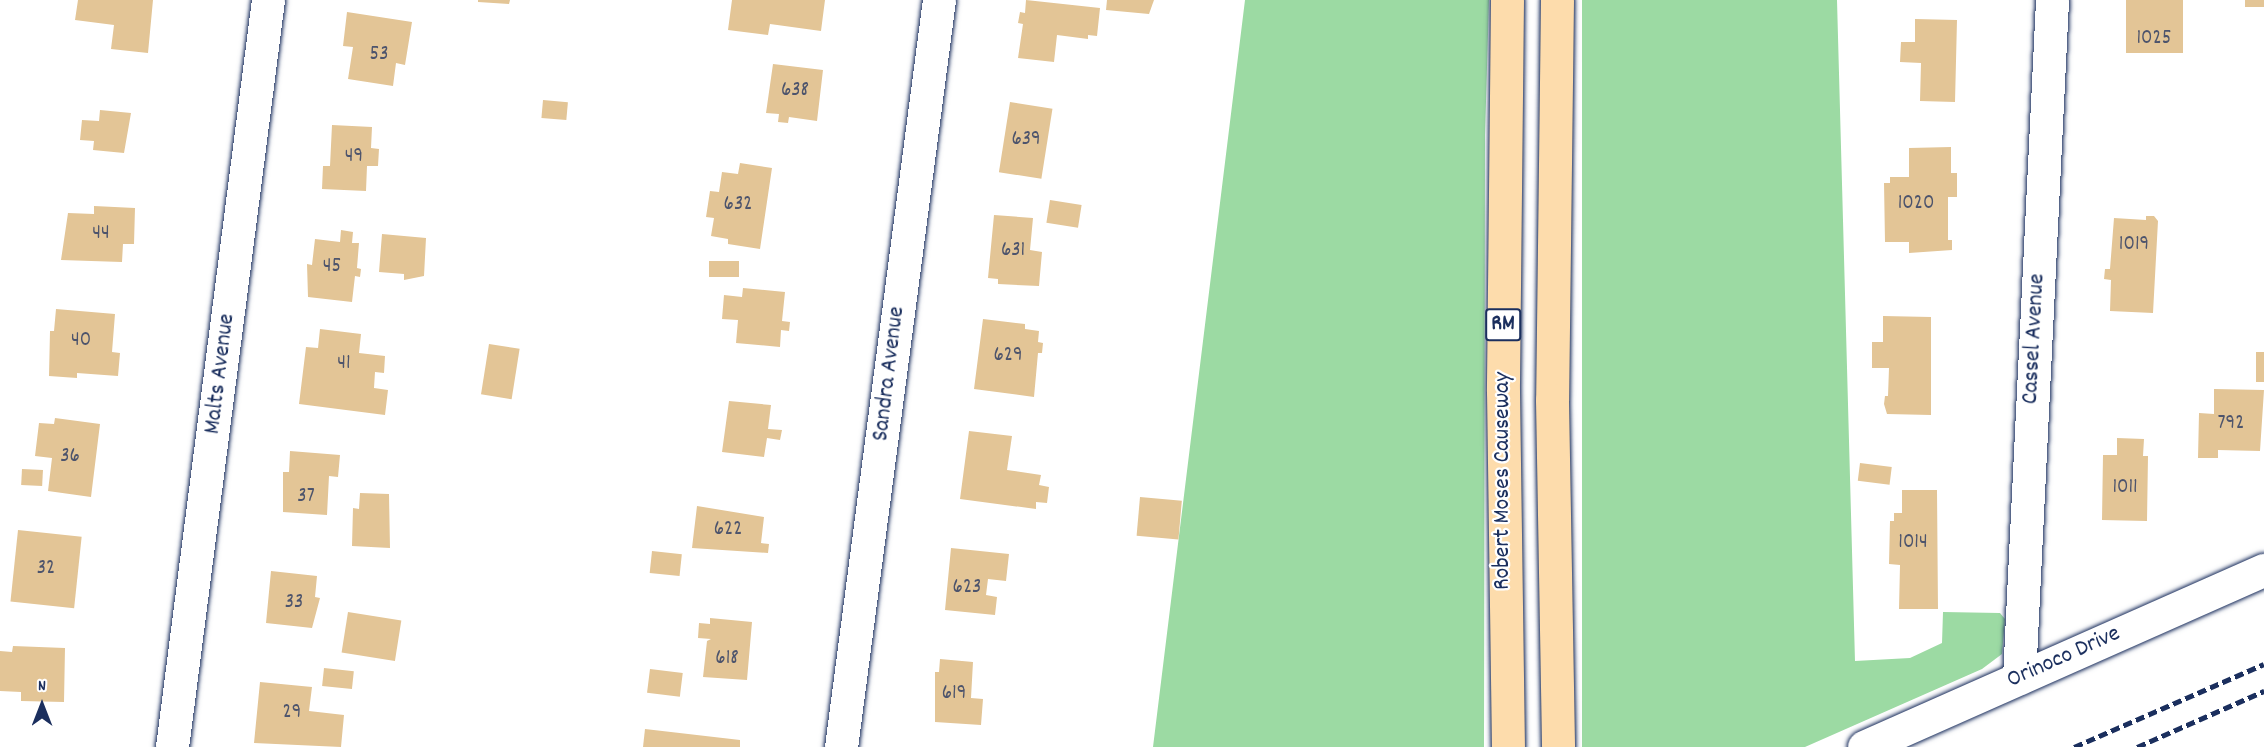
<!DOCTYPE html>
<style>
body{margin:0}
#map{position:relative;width:2264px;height:747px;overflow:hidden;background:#fff;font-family:Dekko,sans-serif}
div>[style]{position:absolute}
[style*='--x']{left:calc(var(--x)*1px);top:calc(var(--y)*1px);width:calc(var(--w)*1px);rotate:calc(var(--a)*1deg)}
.green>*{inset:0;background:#9cdaa3}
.building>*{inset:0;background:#e3c596;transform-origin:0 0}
.roads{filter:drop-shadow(0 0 2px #1b2f5e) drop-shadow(0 0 2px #1b2f5e)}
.minor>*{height:33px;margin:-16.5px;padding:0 16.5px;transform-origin:16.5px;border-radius:16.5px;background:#fff}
.tertiary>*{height:33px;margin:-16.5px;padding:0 16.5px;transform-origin:16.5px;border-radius:16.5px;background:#fff}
.motorway>*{height:33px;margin:-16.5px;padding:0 16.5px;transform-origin:16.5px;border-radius:16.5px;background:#fddcac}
.rail>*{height:4.5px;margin-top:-2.25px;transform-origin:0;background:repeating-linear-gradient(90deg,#1b2f5e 0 9px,transparent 0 13.5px)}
span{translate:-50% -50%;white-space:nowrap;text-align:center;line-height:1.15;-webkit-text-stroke:4.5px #fff;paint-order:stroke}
.number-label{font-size:21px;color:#4d546c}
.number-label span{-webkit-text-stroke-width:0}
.shield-label span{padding:2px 4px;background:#fff;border:2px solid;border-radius:4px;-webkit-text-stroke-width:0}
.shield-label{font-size:22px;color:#1b2f5e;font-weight:700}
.street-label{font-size:24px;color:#1b2f5e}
.north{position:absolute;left:12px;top:675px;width:60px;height:60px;-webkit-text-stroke:4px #fff;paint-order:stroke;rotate:0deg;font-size:16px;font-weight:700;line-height:24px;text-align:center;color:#1b2f5e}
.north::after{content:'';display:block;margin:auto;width:21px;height:27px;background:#1b2f5e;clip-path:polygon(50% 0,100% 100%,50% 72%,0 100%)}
</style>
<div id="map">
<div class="green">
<i style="clip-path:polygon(1245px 0,1489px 0,1485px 135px,1484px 747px,1153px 747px)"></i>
<i style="clip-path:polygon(1582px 0,1837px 0,1855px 661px,1910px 658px,1942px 643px,1943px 612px,2000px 613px,2005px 619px,2002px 654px,1982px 669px,1805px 747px,1582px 747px)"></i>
</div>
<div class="building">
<i style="clip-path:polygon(78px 0,153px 0,148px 53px,111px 49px,114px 25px,75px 20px)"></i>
<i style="clip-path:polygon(478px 0,510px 0,509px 4px,478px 2px)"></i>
<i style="clip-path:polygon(732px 0,825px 0,821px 31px,770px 24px,768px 35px,728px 30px)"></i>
<i style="clip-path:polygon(1026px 0,1100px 8px,1097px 36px,1088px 35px,1088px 39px,1057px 35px,1054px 62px,1018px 58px,1023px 24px,1018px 23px,1020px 12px,1025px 13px)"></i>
<i style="clip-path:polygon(1107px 0,1154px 0,1149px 14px,1106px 10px)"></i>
<i style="left:2126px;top:0;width:57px;height:53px"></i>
<i style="left:2245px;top:0;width:19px;height:7px"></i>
<i style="clip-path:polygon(347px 12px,412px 22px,405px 65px,396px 63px,393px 86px,348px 79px,353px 47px,343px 46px)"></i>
<i style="clip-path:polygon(1915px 19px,1957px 20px,1955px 102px,1920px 101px,1921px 63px,1900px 62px,1901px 42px,1915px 42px)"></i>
<i style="clip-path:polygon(773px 64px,823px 70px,817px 121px,789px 117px,788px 123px,778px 122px,779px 114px,766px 113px)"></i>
<i style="left:543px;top:100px;width:25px;height:18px;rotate:5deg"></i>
<i style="left:1010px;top:102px;width:43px;height:71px;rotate:9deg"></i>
<i style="clip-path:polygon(100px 110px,131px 113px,124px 153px,93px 150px,94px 141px,80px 140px,82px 120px,99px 121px)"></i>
<i style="clip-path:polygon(332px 125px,372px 127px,371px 148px,379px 149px,378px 166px,367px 166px,366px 191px,322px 189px,323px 166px,330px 166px)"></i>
<i style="clip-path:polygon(1951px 147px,1951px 173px,1957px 173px,1957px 197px,1948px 197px,1948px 240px,1952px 240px,1952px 250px,1909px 253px,1909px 242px,1885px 242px,1884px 183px,1890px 183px,1890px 177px,1909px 177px,1909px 148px)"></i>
<i style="clip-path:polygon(740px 163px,772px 168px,760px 249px,728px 244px,728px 239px,711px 236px,714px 218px,706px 217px,710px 191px,719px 192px,722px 172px,738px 174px)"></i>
<i style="left:1050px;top:200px;width:32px;height:23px;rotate:9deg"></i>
<i style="clip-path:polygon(94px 206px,135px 208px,134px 244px,123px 244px,122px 262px,61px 260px,68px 213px,94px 214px)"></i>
<i style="clip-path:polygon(994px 215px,1033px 218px,1030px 250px,1042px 252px,1039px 286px,998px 284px,998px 279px,988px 278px)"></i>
<i style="clip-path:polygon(2146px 216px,2154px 216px,2158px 221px,2153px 313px,2110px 311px,2111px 280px,2104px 279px,2105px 269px,2110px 269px,2114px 218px,2146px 220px)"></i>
<i style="clip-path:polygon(341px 230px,353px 232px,352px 243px,359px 243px,357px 268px,361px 269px,360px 277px,355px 276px,352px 302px,308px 297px,307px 264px,312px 265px,315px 239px,340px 242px)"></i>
<i style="clip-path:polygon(382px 234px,426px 238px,424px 276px,404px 280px,404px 274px,379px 272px)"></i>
<i style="left:709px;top:261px;width:30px;height:16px"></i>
<i style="clip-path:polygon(743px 288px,785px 292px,782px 321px,790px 322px,789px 331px,781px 330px,780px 347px,736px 343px,738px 320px,722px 319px,724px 295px,742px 297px)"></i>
<i style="clip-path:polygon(56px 309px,115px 314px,112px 352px,120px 353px,118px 376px,77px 373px,77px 378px,49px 376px,50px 331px,54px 331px)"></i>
<i style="clip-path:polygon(1883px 316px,1931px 317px,1931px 415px,1887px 414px,1884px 404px,1885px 396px,1888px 396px,1889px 368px,1872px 368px,1872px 342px,1883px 342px)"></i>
<i style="clip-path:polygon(983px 319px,1025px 324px,1025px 329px,1039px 331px,1038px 342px,1043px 343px,1042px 353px,1038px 353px,1034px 397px,974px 389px)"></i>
<i style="clip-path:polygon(320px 329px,361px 334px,359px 353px,385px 356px,384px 373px,375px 372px,374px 388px,388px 390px,385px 415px,299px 404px,306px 347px,318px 348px)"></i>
<i style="left:489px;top:344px;width:31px;height:51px;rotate:9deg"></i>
<i style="left:2256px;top:352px;width:8px;height:30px"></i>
<i style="clip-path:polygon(2214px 389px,2264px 390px,2260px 451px,2218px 450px,2218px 458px,2198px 458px,2199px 413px,2214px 414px)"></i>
<i style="clip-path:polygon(729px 401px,771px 405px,768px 429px,782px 430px,780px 440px,767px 438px,764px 457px,722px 452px)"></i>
<i style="clip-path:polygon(55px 418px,100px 424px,91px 497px,48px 491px,52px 458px,35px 456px,39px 423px,54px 424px)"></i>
<i style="clip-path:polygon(969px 431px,1012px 436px,1007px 470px,1041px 475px,1039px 485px,1049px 487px,1047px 503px,1036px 502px,1036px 509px,960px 499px)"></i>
<i style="clip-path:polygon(2117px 438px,2144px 439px,2143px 456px,2148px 456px,2147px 521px,2102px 520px,2103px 455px,2117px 455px)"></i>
<i style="clip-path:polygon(290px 451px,340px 455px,338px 477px,329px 476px,327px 515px,283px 512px,283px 472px,289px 472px)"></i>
<i style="left:1860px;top:463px;width:32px;height:18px;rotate:7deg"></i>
<i style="left:22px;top:469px;width:21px;height:16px;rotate:3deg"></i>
<i style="clip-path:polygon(1902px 490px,1937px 490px,1938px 609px,1899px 609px,1900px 565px,1889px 564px,1890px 521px,1894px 521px,1894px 513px,1902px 513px)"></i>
<i style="clip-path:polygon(360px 493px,389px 494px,390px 548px,352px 546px,353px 508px,359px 509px)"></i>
<i style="left:1140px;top:497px;width:42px;height:39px;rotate:5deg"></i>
<i style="clip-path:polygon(697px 506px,764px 517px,761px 543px,769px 544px,768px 553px,692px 548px)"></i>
<i style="left:18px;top:530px;width:64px;height:72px;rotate:6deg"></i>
<i style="clip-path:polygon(951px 548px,1009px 554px,1006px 581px,988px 579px,986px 595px,997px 597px,995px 615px,945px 610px)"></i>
<i style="left:652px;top:551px;width:30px;height:22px;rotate:6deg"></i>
<i style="clip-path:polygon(271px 571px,317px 576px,315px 597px,320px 598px,312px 628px,266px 623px)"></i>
<i style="left:348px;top:612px;width:54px;height:41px;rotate:9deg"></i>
<i style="clip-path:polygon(710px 618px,752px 622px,747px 680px,703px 677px,707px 641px,711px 639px,698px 638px,699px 623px,710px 624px)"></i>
<i style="clip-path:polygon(13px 646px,65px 648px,64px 702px,21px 701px,21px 692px,0 691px,0 651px,12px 652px)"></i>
<i style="clip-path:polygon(940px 659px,973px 662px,971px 698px,983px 699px,981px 725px,935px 722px,935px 672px,939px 672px)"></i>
<i style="left:324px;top:668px;width:30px;height:18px;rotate:6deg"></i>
<i style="left:650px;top:669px;width:33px;height:24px;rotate:7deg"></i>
<i style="clip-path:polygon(260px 682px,312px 687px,309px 711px,344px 715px,341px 747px,254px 743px)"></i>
<i style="clip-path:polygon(645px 729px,740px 740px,740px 747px,643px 747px)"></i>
</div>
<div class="roads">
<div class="minor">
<i style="--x:2019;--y:678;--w:679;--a:-87.21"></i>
<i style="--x:172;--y:747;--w:753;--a:-82.68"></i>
<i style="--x:841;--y:747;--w:753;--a:-82.53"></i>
</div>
<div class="tertiary">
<i style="--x:1864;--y:747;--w:437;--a:-23.9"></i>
</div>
<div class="motorway">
<i style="--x:1507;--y:0;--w:391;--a:90.6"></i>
<i style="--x:1503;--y:391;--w:356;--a:89.2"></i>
<i style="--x:1557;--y:0;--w:400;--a:90.7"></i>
<i style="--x:1552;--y:400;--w:347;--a:89"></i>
</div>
</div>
<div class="rail">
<i style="--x:2074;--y:747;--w:207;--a:-23.6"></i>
<i style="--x:2137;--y:747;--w:139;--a:-23.8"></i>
</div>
<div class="number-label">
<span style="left:2154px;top:39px">1025</span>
<span style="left:379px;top:55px">53</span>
<span style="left:795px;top:91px">638</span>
<span style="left:1026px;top:140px">639</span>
<span style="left:354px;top:157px">49</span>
<span style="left:1916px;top:204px">1020</span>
<span style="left:738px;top:205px">632</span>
<span style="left:101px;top:234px">44</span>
<span style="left:2134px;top:245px">1019</span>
<span style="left:1013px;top:251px">631</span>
<span style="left:332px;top:267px">45</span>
<span style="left:81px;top:341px">40</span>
<span style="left:1008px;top:356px">629</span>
<span style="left:344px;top:364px">41</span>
<span style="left:2231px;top:424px">792</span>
<span style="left:70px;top:457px">36</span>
<span style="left:2125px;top:488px">1011</span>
<span style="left:306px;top:497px">37</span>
<span style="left:728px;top:530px">622</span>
<span style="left:1913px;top:543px">1014</span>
<span style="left:46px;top:569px">32</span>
<span style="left:967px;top:588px">623</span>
<span style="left:294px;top:603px">33</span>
<span style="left:727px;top:659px">618</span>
<span style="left:954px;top:694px">619</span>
<span style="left:292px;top:713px">29</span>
</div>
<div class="shield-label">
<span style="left:1503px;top:325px">RM</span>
</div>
<div class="street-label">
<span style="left:2035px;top:339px;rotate:-87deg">Cassel Avenue</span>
<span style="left:221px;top:374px;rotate:-83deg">Malts Avenue</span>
<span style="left:890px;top:374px;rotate:-83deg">Sandra Avenue</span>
<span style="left:1504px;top:481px;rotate:-90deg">Robert Moses Causeway</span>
<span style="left:2064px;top:658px;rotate:-24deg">Orinoco Drive</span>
</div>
<div class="north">N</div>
</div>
